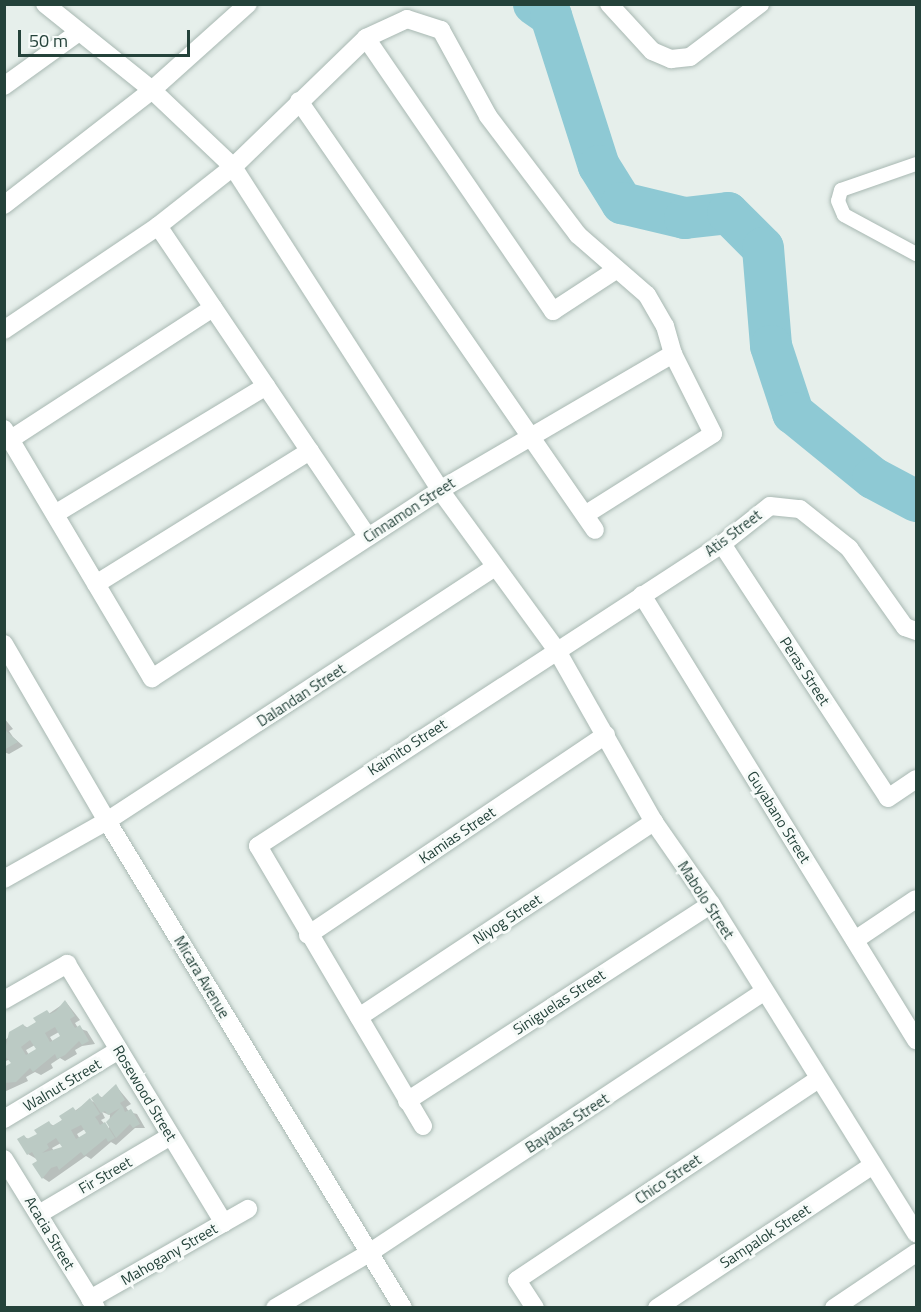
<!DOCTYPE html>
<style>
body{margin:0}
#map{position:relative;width:921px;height:1312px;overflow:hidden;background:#e6efeb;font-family:"Titillium Web",sans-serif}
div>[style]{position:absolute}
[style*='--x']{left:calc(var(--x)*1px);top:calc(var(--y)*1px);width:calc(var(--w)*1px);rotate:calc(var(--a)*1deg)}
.shadow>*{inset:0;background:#0003}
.river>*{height:42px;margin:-21px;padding:0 21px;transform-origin:21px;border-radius:21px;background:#8ec9d4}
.building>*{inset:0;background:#bbcac4}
.roads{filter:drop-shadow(0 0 2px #a8b8b2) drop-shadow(0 0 2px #a8b8b2)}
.lane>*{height:14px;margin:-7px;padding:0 7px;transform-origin:7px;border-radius:7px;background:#fff}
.street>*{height:18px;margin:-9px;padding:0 9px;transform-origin:9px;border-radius:9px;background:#fff}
.secondary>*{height:18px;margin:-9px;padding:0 9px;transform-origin:9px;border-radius:9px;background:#fff}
span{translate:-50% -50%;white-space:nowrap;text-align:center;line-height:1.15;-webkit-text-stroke:6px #f7fbf9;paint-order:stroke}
.street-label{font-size:15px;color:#24423a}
.frame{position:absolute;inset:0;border:6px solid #24423a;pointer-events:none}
.scale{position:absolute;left:18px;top:30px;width:172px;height:27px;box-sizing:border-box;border:3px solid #24423a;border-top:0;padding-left:8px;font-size:18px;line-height:21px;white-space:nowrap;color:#24423a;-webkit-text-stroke:4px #f7fbf9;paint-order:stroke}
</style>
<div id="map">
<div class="shadow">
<i style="clip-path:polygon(4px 718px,13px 729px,9px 731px,13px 737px,23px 746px,9px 754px,4px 752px)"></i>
<i style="clip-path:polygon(evenodd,66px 1002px,80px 1020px,75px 1023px,78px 1028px,87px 1031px,95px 1044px,82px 1046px,75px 1050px,77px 1054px,65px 1061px,60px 1058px,51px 1064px,53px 1068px,41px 1075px,35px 1072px,26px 1077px,28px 1081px,4px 1092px,4px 1069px,13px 1063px,10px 1059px,4px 1062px,4px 1041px,23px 1025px,28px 1028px,66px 1002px,59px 1032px,62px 1036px,53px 1042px,50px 1037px,59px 1032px,66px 1002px,35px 1045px,38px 1050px,29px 1055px,26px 1050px,35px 1045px)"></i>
<i style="clip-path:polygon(evenodd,116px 1086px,131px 1104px,126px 1107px,129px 1112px,137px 1114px,145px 1128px,135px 1128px,116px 1145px,111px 1142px,91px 1159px,86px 1156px,49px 1182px,43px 1178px,34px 1164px,40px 1161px,28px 1154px,24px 1137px,29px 1139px,39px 1134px,49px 1123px,54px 1126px,90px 1100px,97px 1104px,98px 1095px,103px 1098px,116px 1086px,102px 1112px,110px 1115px,109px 1129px,101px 1120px,105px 1118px,102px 1112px,116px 1086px,85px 1129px,89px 1134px,80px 1139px,77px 1134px,85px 1129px,116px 1086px,61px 1143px,64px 1148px,55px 1153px,52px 1148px,61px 1143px)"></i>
</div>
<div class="river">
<i style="--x:534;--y:4;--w:21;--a:35"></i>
<i style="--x:551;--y:16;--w:157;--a:72.3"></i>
<i style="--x:599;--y:166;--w:44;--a:58.1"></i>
<i style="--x:622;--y:203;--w:65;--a:13.4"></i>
<i style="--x:685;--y:218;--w:43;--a:-6.6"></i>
<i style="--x:728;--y:213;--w:49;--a:45"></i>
<i style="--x:763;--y:248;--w:98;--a:85.3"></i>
<i style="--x:771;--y:346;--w:71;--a:71.8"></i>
<i style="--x:793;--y:413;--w:103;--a:39.1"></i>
<i style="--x:873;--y:478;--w:49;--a:28.1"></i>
</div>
<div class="building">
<i style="clip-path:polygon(4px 729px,18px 742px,4px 750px)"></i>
<i style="clip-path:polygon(evenodd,65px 1000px,75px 1016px,70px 1019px,72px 1023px,75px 1028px,80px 1025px,89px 1041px,82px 1045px,79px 1041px,65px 1055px,57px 1059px,55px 1054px,33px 1072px,30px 1068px,16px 1082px,4px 1083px,4px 1067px,11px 1063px,4px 1055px,9px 1032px,23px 1024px,26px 1028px,36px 1022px,33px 1018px,47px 1010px,50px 1014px,56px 1011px,65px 1000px,55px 1027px,60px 1036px,50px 1042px,45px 1033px,55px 1027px,65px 1000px,30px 1040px,36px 1049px,26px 1055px,21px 1047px,30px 1040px)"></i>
<i style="clip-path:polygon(116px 1084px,125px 1100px,120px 1103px,123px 1107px,125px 1112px,131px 1109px,140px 1124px,133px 1128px,130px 1124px,116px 1138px,106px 1122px,120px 1108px,108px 1115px,105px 1111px,101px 1113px,91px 1098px,98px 1093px,101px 1098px)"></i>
<i style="clip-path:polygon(evenodd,90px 1098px,100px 1114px,95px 1117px,98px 1121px,100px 1125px,105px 1122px,115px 1138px,108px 1142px,106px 1138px,84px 1156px,81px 1152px,59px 1170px,57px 1166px,51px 1168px,42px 1179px,32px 1164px,37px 1161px,32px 1152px,27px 1155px,17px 1139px,24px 1135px,27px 1139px,37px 1134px,34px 1130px,49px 1121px,52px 1126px,62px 1120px,59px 1116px,73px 1107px,76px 1111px,90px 1098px,81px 1125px,86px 1133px,76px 1139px,71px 1130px,81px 1125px,90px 1098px,56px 1138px,62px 1147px,42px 1153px,49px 1148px,47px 1144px,56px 1138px)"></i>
</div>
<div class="roads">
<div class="lane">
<i style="--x:916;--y:164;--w:79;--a:160.9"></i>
<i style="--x:841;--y:190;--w:11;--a:105"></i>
<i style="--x:838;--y:201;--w:15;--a:67"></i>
<i style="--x:844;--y:215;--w:82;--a:28.4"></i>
</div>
<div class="street">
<i style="--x:45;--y:4;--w:137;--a:38.8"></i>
<i style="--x:152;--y:90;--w:112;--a:43.5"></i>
<i style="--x:233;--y:167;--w:384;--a:57.3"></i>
<i style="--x:440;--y:490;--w:197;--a:53.9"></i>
<i style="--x:556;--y:649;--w:199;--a:60.5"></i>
<i style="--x:654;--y:822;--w:100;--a:55.2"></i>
<i style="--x:711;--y:904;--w:388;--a:58.1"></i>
<i style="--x:609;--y:4;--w:64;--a:47.5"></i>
<i style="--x:652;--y:51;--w:21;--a:23"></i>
<i style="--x:671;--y:59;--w:19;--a:-6"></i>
<i style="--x:690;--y:57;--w:88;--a:-37.1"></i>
<i style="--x:366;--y:38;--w:331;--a:55.6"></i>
<i style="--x:553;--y:311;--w:75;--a:-33.1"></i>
<i style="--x:4;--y:86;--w:92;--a:-35.8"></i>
<i style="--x:299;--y:101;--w:521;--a:55.4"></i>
<i style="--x:4;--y:205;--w:187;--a:-37.8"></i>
<i style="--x:152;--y:90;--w:129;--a:-41.9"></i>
<i style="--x:158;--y:226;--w:375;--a:56"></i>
<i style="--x:4;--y:330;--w:186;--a:-34"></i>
<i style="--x:158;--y:226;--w:95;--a:-38.2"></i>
<i style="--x:233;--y:167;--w:185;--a:-44.1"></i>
<i style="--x:366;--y:38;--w:45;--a:-24.9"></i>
<i style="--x:407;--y:19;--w:36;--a:18"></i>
<i style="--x:441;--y:30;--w:98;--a:61.3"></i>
<i style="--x:488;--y:116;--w:149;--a:52.9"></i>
<i style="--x:578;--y:235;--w:91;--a:41"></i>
<i style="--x:647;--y:295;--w:36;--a:60"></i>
<i style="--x:665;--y:326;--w:29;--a:74"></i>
<i style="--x:673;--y:354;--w:89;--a:63.4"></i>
<i style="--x:713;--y:434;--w:151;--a:147.7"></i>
<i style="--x:4;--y:429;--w:290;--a:59.3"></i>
<i style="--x:152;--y:678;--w:344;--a:-33.1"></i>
<i style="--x:440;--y:490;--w:270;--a:-30.3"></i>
<i style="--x:11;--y:439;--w:241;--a:-33"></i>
<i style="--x:55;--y:514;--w:247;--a:-31.2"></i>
<i style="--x:722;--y:544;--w:303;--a:56.8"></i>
<i style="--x:888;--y:798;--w:34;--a:-34"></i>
<i style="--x:96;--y:584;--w:252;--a:-31.9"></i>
<i style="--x:642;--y:595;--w:523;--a:58.38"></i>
<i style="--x:4;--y:879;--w:118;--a:-29.4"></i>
<i style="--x:107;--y:821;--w:462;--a:-33.2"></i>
<i style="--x:308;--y:935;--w:359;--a:-33.9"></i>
<i style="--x:855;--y:940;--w:73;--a:-33.9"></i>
<i style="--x:4;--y:1000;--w:73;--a:-29.7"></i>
<i style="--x:67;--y:964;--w:303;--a:58.8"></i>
<i style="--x:359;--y:1017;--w:354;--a:-33.5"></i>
<i style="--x:407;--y:1101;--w:362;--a:-32.9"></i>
<i style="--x:4;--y:1119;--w:134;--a:-31"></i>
<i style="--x:423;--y:1126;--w:325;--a:-120.5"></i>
<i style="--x:258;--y:846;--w:554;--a:-33.06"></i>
<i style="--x:722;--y:544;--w:61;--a:-38.4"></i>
<i style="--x:770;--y:506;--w:30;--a:6"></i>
<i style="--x:800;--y:509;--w:63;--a:38.5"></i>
<i style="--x:849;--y:548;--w:97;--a:54.7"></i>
<i style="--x:905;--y:627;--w:12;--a:20"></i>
<i style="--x:4;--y:1159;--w:175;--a:58.3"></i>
<i style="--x:39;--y:1214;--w:153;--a:-30.6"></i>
<i style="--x:90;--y:1299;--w:182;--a:-29.7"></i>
<i style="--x:275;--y:1308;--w:109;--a:-30.3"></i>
<i style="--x:369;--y:1253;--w:473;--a:-33.5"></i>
<i style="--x:535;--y:1308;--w:33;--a:-123"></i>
<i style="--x:517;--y:1280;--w:362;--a:-33.7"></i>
<i style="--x:657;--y:1308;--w:259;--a:-33.5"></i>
<i style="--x:834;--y:1308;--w:99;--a:-33.9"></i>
</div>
<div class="secondary">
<i style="--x:4;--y:644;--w:205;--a:59.8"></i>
<i style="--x:107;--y:821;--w:570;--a:58.71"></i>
</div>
</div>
<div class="street-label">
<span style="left:409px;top:510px;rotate:-33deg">Cinnamon Street</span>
<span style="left:733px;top:533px;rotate:-37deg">Atis Street</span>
<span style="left:805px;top:671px;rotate:57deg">Peras Street</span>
<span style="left:301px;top:695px;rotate:-33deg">Dalandan Street</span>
<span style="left:407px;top:747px;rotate:-33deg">Kaimito Street</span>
<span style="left:779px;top:817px;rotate:58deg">Guyabano Street</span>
<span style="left:457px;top:835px;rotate:-34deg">Kamias Street</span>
<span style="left:706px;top:900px;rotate:57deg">Mabolo Street</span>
<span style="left:507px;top:919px;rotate:-33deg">Niyog Street</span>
<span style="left:202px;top:977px;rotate:59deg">Micara Avenue</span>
<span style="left:559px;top:1002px;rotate:-33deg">Siniguelas Street</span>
<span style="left:62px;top:1085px;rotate:-31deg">Walnut Street</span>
<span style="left:145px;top:1093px;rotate:59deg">Rosewood Street</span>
<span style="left:567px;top:1123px;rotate:-33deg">Bayabas Street</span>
<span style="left:105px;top:1175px;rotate:-30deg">Fir Street</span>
<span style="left:668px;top:1179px;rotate:-34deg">Chico Street</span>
<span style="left:50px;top:1233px;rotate:59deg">Acacia Street</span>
<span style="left:765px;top:1236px;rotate:-33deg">Sampalok Street</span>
<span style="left:169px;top:1254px;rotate:-30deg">Mahogany Street</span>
</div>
<div class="frame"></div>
<div class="scale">50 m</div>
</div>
